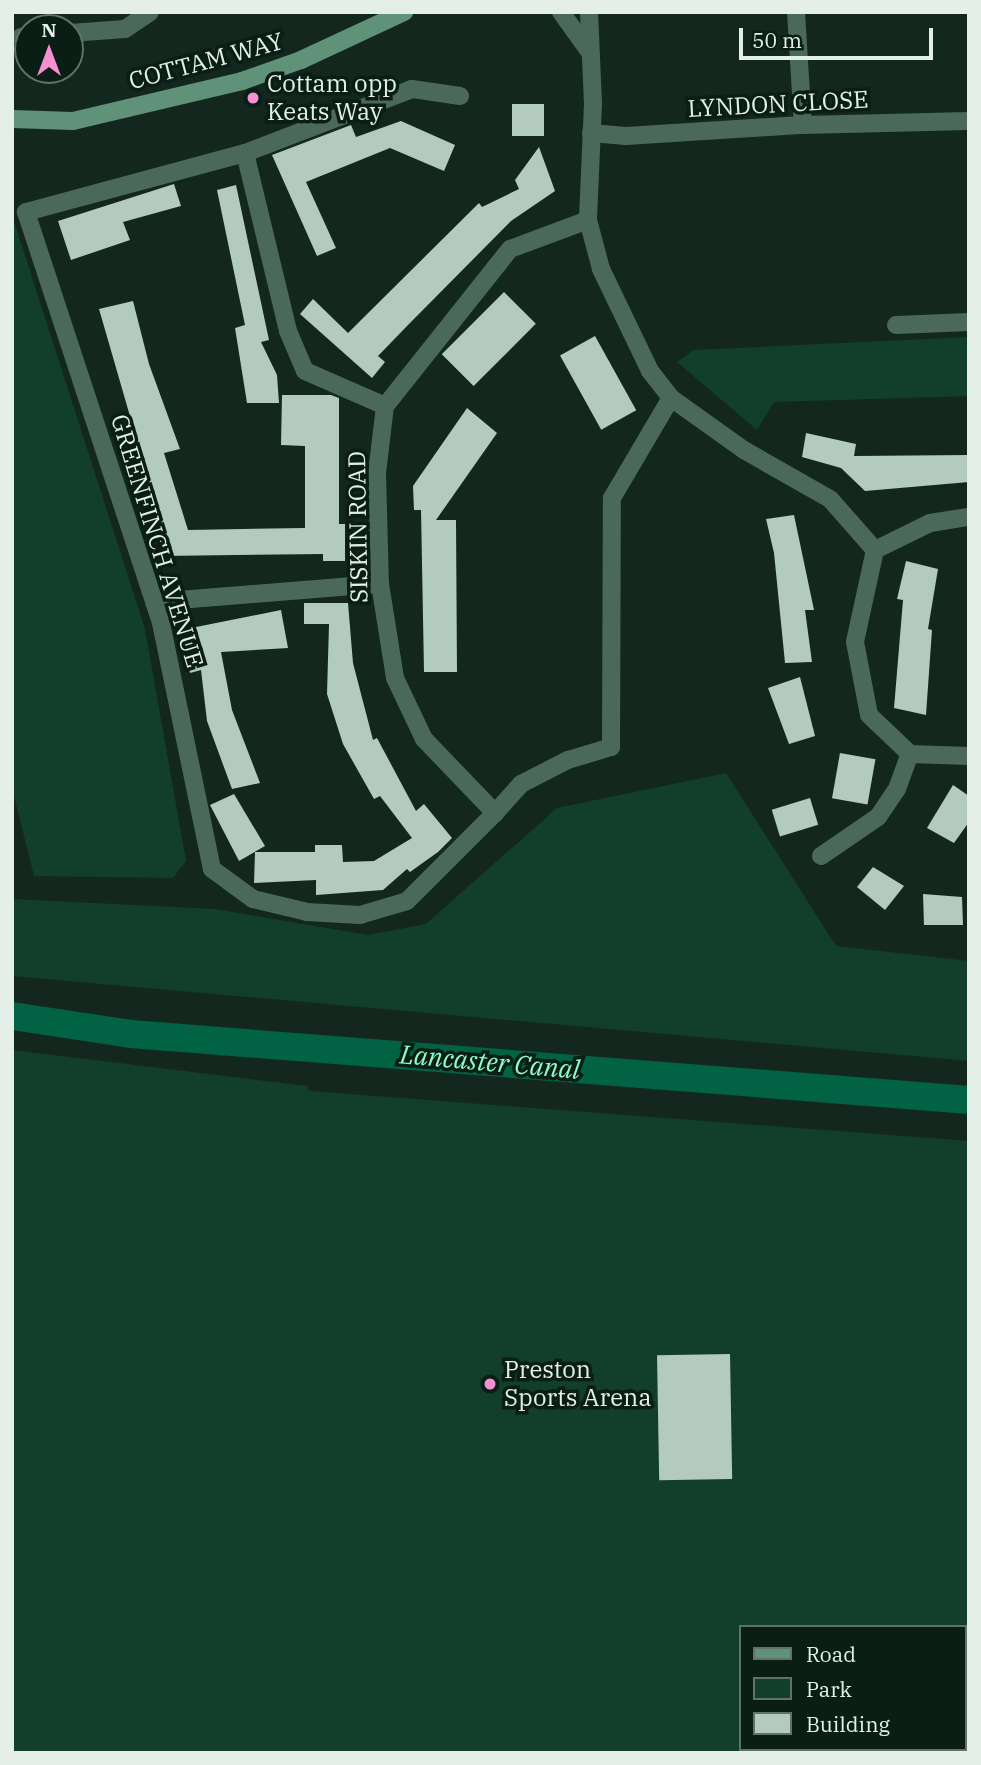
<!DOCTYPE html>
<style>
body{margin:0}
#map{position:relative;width:981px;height:1765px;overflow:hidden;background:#14271e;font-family:"IBM Plex Serif",serif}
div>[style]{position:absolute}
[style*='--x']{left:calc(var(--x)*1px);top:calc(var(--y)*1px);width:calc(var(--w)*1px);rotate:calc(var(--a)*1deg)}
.green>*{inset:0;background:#123e2c}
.canal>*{height:28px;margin:-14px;padding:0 14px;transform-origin:14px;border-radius:14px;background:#016343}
.building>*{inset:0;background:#b3cabe;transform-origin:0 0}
.minor>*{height:18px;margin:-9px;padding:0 9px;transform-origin:9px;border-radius:9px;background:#4b695a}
.secondary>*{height:18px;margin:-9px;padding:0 9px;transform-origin:9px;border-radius:9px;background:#609179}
.dots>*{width:19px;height:19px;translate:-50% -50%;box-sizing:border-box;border:4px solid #0b1e15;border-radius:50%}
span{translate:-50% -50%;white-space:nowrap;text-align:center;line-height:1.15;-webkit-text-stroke:7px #0b1e15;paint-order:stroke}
.street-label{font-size:24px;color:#e3efe8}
.poi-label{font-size:24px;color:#e3efe8}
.left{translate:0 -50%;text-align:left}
.water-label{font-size:26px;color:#8dfcc8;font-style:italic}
.frame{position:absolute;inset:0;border:14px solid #e3efe8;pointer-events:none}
.legend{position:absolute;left:739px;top:1625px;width:228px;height:126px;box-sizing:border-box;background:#0b1e15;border:2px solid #617269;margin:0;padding:9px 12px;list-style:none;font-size:21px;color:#e3efe8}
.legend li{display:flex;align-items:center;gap:14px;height:35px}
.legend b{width:35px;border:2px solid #617269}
.north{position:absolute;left:14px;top:14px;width:70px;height:70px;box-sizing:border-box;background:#0b1e15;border:2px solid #617269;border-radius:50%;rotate:0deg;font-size:19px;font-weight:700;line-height:28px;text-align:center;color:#e3efe8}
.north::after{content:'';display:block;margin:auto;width:24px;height:32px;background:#f690d1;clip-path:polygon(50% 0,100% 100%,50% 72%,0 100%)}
.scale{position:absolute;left:739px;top:28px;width:194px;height:32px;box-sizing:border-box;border:4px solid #e3efe8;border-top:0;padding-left:9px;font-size:21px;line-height:24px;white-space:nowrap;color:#e3efe8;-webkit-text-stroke:5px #0b1e15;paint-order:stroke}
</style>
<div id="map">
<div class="green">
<i style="clip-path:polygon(12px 215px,145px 629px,186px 861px,173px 878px,34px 876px,12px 788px)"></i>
<i style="clip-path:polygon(969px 337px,969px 396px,774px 402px,757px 430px,677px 362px,694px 350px)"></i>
<i style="clip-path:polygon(726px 773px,836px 946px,969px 961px,969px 1061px,12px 976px,12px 899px,215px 909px,368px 935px,426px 924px,557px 808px)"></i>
<i style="clip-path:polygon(evenodd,12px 1050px,307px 1086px,309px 1091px,969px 1141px,969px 1753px,12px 1753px,12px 1050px,741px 1627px,965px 1627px,965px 1749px,741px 1749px,741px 1627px)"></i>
</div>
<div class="canal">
<i style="--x:12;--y:1016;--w:120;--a:8.6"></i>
<i style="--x:131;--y:1034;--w:841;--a:4.5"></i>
</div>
<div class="building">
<i style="left:512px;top:104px;width:32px;height:32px"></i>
<i style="clip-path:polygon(401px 121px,455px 145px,444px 171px,390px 148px,306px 182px,336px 248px,317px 256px,272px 155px,351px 125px,356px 137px)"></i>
<i style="clip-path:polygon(539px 147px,555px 191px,511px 221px,409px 324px,378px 356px,385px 362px,372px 378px,300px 314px,313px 299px,348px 333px,479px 203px,482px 207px,519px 189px,515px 180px)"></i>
<i style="clip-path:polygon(174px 184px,181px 206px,123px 222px,130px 240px,71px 260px,58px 221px)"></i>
<i style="clip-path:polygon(236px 185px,269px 340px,261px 342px,277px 375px,279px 403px,247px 403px,235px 328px,245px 325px,217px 190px)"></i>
<i style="left:504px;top:292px;width:45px;height:88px;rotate:45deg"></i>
<i style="clip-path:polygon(133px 301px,149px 364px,180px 449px,164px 453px,188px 530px,305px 528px,305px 446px,281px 445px,282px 395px,331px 395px,339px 398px,339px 524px,345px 524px,345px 561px,323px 561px,323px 554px,160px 556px,160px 520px,99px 309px)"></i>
<i style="left:595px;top:336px;width:85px;height:40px;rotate:61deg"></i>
<i style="clip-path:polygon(467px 408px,497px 433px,436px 520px,456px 520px,457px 672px,424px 672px,421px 510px,414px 510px,413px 486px)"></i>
<i style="clip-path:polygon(806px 433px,856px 444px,854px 456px,969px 455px,969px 482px,865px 491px,841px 468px,802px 457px)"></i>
<i style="clip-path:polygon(794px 515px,814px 610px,805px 610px,812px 662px,785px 663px,774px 553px,766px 519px)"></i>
<i style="clip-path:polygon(906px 561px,938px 569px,928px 629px,932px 630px,926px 715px,894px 708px,903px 600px,897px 599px)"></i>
<i style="clip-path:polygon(304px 603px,348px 603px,353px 663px,373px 740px,377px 738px,416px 811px,424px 804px,452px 838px,438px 852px,410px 872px,407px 869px,383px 890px,316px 895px,316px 880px,254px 883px,255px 852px,315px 852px,315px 845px,342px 845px,343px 862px,374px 861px,412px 838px,380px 796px,374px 799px,343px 744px,327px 694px,329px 624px,304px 624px)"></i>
<i style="clip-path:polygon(281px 610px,288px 648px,221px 652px,232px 710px,260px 783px,232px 789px,207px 721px,201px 670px,190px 673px,181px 630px)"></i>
<i style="clip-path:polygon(800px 677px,815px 736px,789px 744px,768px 688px)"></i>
<i style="left:840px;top:753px;width:36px;height:46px;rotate:10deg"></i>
<i style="clip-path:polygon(953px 785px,969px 796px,969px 822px,954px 843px,927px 828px)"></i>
<i style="clip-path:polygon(234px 794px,265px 846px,239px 861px,210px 805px)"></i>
<i style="left:810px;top:798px;width:28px;height:40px;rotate:73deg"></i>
<i style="clip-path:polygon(873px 867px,904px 886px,885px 910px,857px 887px)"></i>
<i style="clip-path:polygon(923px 894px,962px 897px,963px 925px,924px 925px)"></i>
<i style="left:730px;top:1354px;width:125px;height:73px;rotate:89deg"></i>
</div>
<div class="minor">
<i style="--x:561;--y:12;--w:48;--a:54.3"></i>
<i style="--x:589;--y:12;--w:92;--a:87.5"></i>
<i style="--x:593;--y:104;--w:116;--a:92.5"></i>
<i style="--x:588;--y:220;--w:51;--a:75.1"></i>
<i style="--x:601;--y:269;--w:113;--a:64.3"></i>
<i style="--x:650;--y:371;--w:34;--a:52"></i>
<i style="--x:671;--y:398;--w:90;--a:35.5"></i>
<i style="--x:744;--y:450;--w:99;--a:29.7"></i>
<i style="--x:830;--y:499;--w:68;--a:48.6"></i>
<i style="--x:875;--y:550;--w:94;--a:102.3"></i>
<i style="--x:855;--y:642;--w:74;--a:79.1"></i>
<i style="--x:869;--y:715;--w:57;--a:43.6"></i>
<i style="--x:910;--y:754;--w:59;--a:1.9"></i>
<i style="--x:796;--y:12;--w:113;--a:86.5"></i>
<i style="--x:70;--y:33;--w:55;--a:-4.2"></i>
<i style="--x:125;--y:29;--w:30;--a:-34"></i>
<i style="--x:21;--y:37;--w:7;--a:-8"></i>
<i style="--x:460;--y:96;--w:49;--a:-171.7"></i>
<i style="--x:412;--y:89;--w:179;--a:159"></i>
<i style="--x:245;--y:153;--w:227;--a:164.9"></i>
<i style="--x:26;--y:212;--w:433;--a:71.8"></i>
<i style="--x:161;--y:623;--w:251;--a:78.3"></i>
<i style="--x:212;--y:869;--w:51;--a:36.2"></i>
<i style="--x:253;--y:899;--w:56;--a:13.5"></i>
<i style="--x:307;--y:912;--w:53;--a:3.2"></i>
<i style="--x:360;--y:915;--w:49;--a:-16.6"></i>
<i style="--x:407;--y:901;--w:124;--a:-45"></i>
<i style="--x:591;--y:133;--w:35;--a:5"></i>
<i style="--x:626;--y:136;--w:177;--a:-3.6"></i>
<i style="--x:803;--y:125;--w:166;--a:-1.4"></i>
<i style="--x:245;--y:153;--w:183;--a:76.4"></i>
<i style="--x:288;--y:331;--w:43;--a:67"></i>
<i style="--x:305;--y:371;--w:87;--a:23.6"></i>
<i style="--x:588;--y:220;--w:83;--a:159.6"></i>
<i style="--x:510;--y:249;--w:201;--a:128.5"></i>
<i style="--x:385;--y:406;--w:67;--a:96.8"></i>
<i style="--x:377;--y:473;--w:111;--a:88.5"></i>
<i style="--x:380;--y:584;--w:95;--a:80.9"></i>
<i style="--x:395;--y:678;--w:68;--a:64.6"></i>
<i style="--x:424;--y:739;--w:103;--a:46.2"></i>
<i style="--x:495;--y:813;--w:39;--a:-48"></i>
<i style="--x:521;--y:784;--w:53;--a:-27.1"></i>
<i style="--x:568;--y:760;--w:45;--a:-16.8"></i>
<i style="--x:611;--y:747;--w:249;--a:-89.8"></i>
<i style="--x:612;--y:498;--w:116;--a:-59.5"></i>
<i style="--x:896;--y:325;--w:73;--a:-2.4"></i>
<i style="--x:875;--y:550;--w:61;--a:-26.1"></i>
<i style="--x:930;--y:523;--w:39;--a:-9"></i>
<i style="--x:154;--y:602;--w:227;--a:-4.6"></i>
<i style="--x:821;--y:856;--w:69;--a:-34.4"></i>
<i style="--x:878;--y:817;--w:34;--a:-56"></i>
<i style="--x:897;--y:789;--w:37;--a:-70"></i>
</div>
<div class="secondary">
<i style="--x:12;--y:119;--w:61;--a:1.9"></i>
<i style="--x:73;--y:121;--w:174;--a:-13.3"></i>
<i style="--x:242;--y:81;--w:63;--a:-19.6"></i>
<i style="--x:301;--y:60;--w:114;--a:-25"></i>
</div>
<div class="dots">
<i style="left:253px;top:98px;background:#f690d1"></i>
<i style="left:490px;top:1384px;background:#f690d1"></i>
</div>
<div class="street-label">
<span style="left:206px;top:61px;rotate:-15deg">COTTAM WAY</span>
<span style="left:778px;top:104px;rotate:-3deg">LYNDON CLOSE</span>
<span style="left:358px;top:527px;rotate:-91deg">SISKIN ROAD</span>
<span style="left:157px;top:541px;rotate:73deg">GREENFINCH AVENUE</span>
</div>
<div class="poi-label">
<span class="left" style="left:267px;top:98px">Cottam opp<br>Keats Way</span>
<span class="left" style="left:504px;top:1384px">Preston<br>Sports Arena</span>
</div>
<div class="water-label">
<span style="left:490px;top:1062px;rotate:5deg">Lancaster Canal</span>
</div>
<div class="frame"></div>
<ul class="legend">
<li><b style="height:9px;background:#609179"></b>Road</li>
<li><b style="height:19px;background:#123e2c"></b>Park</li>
<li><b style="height:19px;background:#b3cabe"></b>Building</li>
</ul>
<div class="north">N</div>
<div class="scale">50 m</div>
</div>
